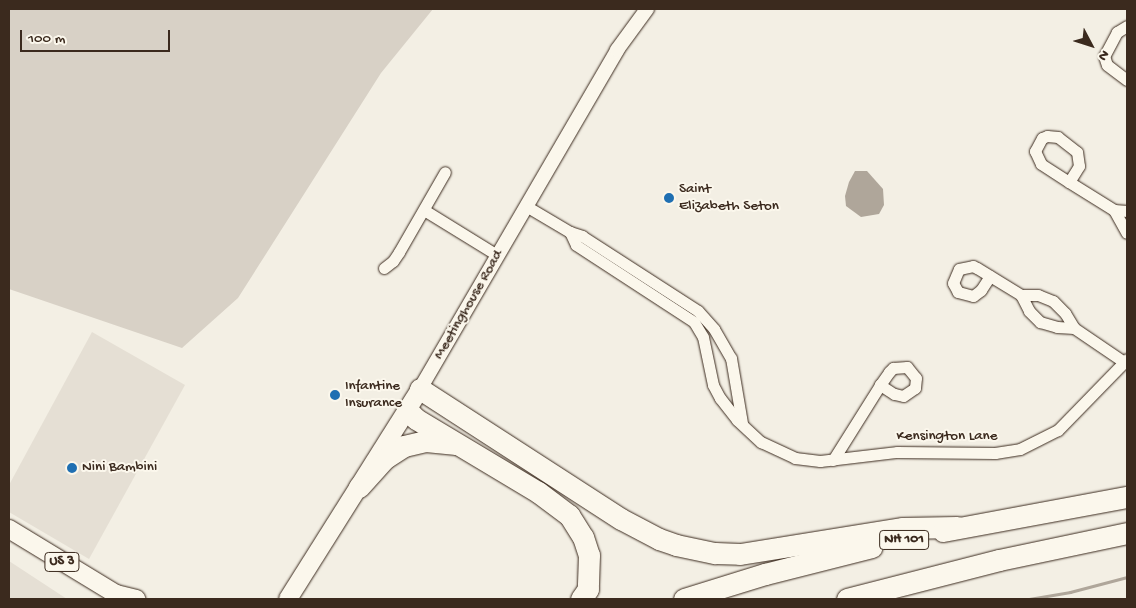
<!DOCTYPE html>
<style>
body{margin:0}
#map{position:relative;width:1136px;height:608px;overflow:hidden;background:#f3efe4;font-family:"Gochi Hand",sans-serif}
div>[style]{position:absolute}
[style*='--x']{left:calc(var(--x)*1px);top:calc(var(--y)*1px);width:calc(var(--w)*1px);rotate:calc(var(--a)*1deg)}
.built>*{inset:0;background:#e5dfd4}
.green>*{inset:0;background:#d8d1c6}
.water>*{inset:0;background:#afa69a}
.stream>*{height:3px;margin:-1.5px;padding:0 1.5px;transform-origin:1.5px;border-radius:1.5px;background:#afa69a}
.roads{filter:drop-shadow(0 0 1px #3b2a1e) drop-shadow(0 0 1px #3b2a1e)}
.minor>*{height:11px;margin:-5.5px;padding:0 5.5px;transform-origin:5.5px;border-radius:5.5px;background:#fbf7ec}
.tertiary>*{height:14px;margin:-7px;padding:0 7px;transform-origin:7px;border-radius:7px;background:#fbf7ec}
.primary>*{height:18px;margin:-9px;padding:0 9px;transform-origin:9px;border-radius:9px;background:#fbf7ec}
.motorway>*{height:21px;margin:-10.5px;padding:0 10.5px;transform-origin:10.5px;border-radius:10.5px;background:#fbf7ec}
.dots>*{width:14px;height:14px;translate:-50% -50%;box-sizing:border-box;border:2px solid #fbf7ec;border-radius:50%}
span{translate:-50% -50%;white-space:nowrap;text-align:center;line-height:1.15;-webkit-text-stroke:4px #fbf7ec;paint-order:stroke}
.shield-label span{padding:1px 4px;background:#fbf7ec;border:1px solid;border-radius:4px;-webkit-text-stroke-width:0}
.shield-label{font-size:14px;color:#3b2a1e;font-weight:700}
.poi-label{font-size:15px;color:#3b2a1e}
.left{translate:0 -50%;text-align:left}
.street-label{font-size:15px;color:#3b2a1e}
.frame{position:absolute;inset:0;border:10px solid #3b2a1e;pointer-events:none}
.north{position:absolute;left:1066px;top:20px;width:50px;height:50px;-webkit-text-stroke:4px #fbf7ec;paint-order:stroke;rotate:130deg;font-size:14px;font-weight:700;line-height:20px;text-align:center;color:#3b2a1e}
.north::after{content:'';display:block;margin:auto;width:18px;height:22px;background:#3b2a1e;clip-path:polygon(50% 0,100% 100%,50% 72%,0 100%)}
.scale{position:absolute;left:20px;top:30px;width:150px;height:22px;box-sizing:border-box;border:2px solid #3b2a1e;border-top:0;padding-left:6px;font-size:15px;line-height:18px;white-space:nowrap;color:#3b2a1e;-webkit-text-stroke:4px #fbf7ec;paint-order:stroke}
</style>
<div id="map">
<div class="built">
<i style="clip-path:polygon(92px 332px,185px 385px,89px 559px,9px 512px,9px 485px)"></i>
<i style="clip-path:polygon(9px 561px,67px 599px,9px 599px)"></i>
</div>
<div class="green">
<i style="clip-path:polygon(9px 9px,433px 9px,381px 73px,238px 298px,182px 348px,9px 289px)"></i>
</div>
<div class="water">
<i style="clip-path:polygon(855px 171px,867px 171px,883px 189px,884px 205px,879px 214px,861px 217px,846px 206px,845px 196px,849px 182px)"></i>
</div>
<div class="stream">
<i style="--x:1029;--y:599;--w:42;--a:-9.7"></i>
<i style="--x:1070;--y:592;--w:59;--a:-14.7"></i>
</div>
<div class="roads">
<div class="minor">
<i style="--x:1127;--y:26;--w:12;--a:149"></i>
<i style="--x:1117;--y:32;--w:27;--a:118"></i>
<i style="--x:1104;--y:56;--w:9;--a:72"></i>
<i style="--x:1107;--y:65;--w:25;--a:37"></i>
<i style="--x:1069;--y:182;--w:19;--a:-58"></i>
<i style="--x:1079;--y:166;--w:14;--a:-98"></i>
<i style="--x:1077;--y:152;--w:24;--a:-142"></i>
<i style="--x:1058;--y:137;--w:11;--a:-175"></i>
<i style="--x:1047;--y:136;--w:5;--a:158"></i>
<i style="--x:1042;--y:138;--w:15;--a:118"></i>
<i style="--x:1035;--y:151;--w:14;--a:65"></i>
<i style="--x:1041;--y:164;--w:33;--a:33"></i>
<i style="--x:1069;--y:182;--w:53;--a:31.9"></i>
<i style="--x:1114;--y:210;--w:13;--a:4"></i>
<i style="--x:526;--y:206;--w:51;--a:30.6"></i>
<i style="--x:570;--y:232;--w:13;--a:18"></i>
<i style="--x:582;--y:236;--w:138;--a:32.9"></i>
<i style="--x:698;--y:311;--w:24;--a:48"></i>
<i style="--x:714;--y:329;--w:34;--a:60"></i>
<i style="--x:731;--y:358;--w:66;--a:80.4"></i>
<i style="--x:424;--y:210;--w:86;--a:31.7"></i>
<i style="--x:1114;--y:210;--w:26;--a:61"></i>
<i style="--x:570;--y:232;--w:14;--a:65"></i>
<i style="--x:576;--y:245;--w:141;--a:33.1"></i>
<i style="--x:694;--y:322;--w:17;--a:59"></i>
<i style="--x:703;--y:337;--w:49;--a:78.2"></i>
<i style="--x:713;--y:385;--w:15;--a:62"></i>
<i style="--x:720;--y:398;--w:28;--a:52"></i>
<i style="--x:737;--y:420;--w:33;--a:43"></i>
<i style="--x:761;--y:442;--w:38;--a:25"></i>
<i style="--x:795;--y:458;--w:25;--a:7"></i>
<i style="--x:820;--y:461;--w:78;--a:-6.7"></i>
<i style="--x:897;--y:452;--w:98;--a:0.6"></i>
<i style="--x:995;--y:453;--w:25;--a:-9"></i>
<i style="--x:1020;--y:449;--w:42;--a:-26.6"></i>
<i style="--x:1058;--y:430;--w:99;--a:-45.8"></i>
<i style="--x:384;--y:268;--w:11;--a:-38"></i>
<i style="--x:393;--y:261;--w:11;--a:-56"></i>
<i style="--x:399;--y:252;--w:92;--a:-60.1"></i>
<i style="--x:990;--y:276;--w:17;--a:123"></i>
<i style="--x:981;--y:290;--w:10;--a:143"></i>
<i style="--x:973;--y:296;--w:16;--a:-165"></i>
<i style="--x:958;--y:292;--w:10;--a:-119"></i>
<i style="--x:953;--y:283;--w:15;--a:-67"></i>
<i style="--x:959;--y:269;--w:14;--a:-12"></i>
<i style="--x:973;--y:266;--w:4;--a:27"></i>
<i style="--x:977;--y:268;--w:52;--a:31.5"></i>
<i style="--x:1021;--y:295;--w:18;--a:63"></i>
<i style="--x:1029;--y:311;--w:16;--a:45"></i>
<i style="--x:1040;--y:322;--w:18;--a:16"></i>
<i style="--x:1057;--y:327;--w:17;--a:3"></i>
<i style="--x:1021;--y:295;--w:17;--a:0"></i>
<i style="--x:1038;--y:295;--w:16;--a:22"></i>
<i style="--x:1053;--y:301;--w:17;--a:45"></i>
<i style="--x:1065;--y:313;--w:17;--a:59"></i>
<i style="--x:1074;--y:328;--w:60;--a:34.2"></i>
<i style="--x:833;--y:460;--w:89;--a:-57.9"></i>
<i style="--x:880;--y:385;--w:16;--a:-55"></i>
<i style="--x:889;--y:372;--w:6;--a:-45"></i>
<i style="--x:893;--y:368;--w:14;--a:-4"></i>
<i style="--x:907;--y:367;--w:14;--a:51"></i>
<i style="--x:916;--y:378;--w:10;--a:96"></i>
<i style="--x:915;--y:388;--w:14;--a:146"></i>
<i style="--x:903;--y:396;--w:9;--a:-167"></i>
<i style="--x:894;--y:394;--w:17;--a:-147"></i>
</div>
<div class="tertiary">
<i style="--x:420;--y:389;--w:392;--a:-59.8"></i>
<i style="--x:617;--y:50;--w:51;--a:-53.8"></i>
</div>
<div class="primary">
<i style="--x:9;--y:529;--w:125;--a:31.3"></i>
<i style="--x:116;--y:594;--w:7;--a:45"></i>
<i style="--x:116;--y:594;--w:21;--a:14"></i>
<i style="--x:288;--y:599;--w:248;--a:-57.8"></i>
</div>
<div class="motorway">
<i style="--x:420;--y:389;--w:239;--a:32.9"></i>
<i style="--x:621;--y:519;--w:43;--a:27.8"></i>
<i style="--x:659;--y:539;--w:18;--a:19"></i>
<i style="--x:676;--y:545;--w:40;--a:12"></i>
<i style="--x:715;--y:553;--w:25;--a:2"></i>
<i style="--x:740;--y:554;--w:165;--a:-9.1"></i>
<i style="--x:903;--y:528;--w:54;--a:-1.1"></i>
<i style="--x:407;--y:410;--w:13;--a:45"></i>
<i style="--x:416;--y:419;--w:142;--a:30.9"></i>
<i style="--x:538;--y:492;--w:39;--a:37"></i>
<i style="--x:569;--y:515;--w:26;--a:58"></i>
<i style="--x:583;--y:537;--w:19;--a:72"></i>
<i style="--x:589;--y:555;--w:34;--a:92"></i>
<i style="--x:588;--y:589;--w:12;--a:125"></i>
<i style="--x:359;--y:487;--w:38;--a:-48"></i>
<i style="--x:384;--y:459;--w:24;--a:-33"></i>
<i style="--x:404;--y:446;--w:23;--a:-13"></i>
<i style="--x:426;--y:441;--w:28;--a:6"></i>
<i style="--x:943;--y:531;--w:187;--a:-10.5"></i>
<i style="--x:684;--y:599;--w:85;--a:-17.2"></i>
<i style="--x:765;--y:574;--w:110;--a:-14.2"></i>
<i style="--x:847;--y:599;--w:157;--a:-14.4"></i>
<i style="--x:999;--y:560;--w:131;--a:-11.9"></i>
</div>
</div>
<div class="dots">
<i style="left:669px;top:198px;background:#1f6fb2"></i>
<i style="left:335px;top:395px;background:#1f6fb2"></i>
<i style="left:72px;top:468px;background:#1f6fb2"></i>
</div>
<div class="shield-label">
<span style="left:904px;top:540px">NH 101</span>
<span style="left:62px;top:562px">US 3</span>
</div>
<div class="poi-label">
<span class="left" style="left:679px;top:198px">Saint<br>Elizabeth Seton</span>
<span class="left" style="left:345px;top:395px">Infantine<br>Insurance</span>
<span class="left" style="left:82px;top:468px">Nini Bambini</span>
</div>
<div class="street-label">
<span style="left:469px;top:305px;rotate:-60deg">Meetinghouse Road</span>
<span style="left:947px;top:437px">Kensington Lane</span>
</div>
<div class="frame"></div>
<div class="north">N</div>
<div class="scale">100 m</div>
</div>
